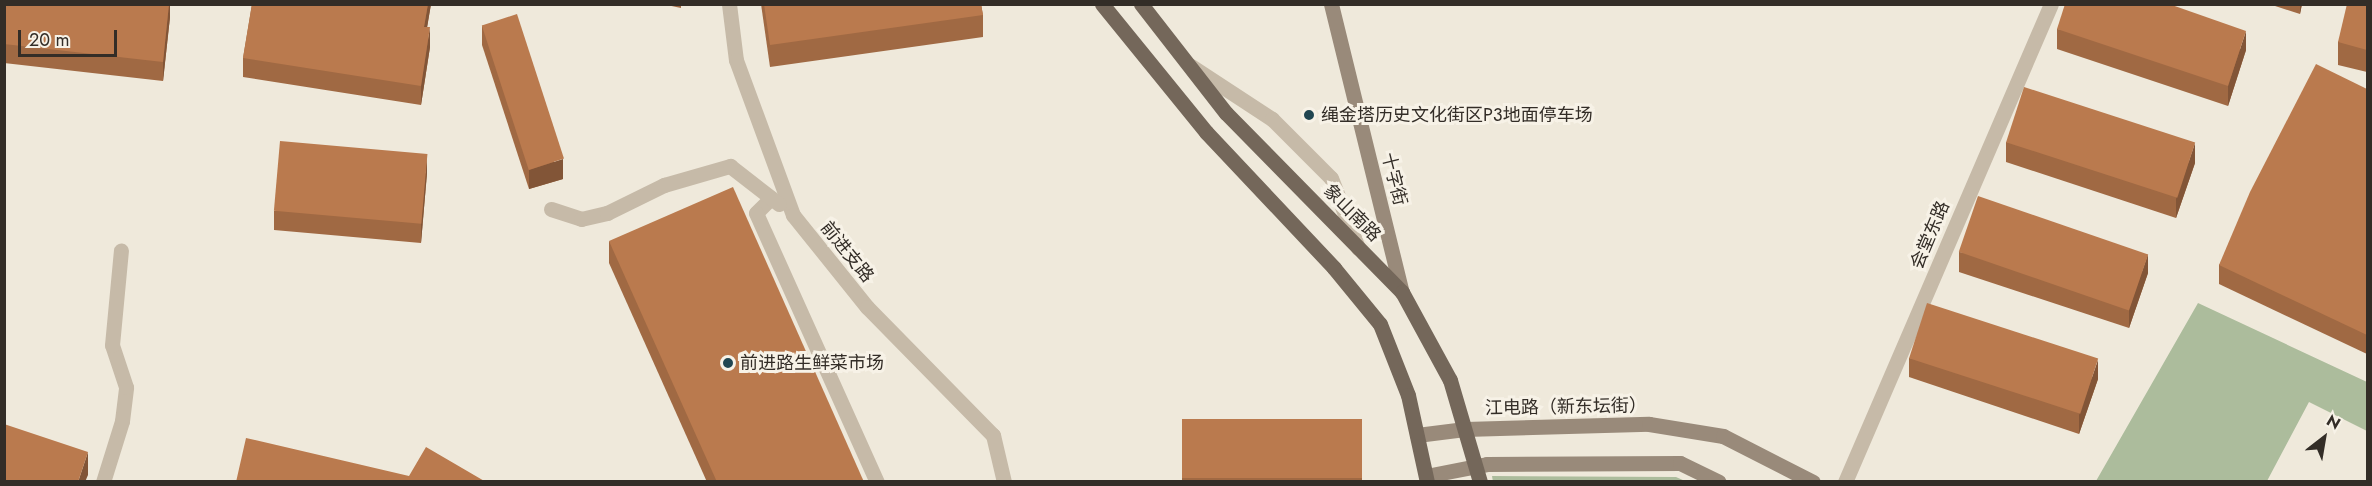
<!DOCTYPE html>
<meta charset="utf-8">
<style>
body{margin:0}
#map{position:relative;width:2372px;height:486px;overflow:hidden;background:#efe9db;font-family:Jost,"Noto Sans SC",sans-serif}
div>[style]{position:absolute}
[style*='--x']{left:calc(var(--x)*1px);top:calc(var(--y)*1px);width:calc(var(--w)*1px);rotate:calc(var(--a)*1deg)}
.green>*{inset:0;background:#acbc9c}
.lane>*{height:15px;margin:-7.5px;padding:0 7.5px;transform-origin:7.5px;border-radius:7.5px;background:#c6baa8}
.street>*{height:15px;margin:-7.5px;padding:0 7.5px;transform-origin:7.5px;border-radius:7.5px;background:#c6baa8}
.secondary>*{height:15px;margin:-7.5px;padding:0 7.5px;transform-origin:7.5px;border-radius:7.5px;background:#998a7a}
.primary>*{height:15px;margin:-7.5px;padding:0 7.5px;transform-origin:7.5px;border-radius:7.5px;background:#74675a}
.wall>*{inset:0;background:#a06943;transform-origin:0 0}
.shaded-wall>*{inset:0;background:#825537}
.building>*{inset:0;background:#ba7a4e;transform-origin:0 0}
.dots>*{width:16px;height:16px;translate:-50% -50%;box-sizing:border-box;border:3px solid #f7f2e7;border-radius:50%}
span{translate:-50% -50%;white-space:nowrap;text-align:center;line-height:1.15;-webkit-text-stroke:6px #f7f2e7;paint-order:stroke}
.poi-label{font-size:18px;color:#332d27}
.left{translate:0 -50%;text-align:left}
.street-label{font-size:18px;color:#332d27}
.frame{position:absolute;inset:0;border:6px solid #332d27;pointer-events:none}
.north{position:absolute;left:2294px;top:408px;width:60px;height:60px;-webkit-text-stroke:4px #f7f2e7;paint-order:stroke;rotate:31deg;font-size:16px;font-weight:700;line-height:24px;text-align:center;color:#332d27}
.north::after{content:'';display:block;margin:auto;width:21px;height:27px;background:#332d27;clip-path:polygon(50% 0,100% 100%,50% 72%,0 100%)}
.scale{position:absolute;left:18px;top:30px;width:99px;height:27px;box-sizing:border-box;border:3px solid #332d27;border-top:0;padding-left:8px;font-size:18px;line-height:21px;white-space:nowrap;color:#332d27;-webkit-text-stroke:4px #f7f2e7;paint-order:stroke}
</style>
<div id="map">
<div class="green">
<i style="clip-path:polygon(2198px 303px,2367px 382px,2367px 431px,2309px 402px,2267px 481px,2096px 481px)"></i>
<i style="clip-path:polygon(1492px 476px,1676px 477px,1685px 481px,1493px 482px)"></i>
</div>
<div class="lane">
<i style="--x:729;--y:4;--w:56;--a:82.9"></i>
<i style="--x:736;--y:60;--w:165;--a:69.8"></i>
<i style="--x:793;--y:215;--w:118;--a:51.2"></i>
<i style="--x:867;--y:307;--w:180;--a:45.5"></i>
<i style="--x:993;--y:435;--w:48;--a:76.8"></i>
<i style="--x:1191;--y:66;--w:97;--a:33.2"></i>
<i style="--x:1272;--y:119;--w:83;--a:45"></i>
<i style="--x:1331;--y:178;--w:75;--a:68.9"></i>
<i style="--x:771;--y:198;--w:21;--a:135"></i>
<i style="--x:756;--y:213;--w:295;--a:65.8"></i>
<i style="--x:551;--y:209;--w:32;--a:18"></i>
<i style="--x:581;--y:219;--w:27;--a:-13"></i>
<i style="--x:607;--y:213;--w:64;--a:-26.2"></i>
<i style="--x:664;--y:185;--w:69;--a:-16.1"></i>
<i style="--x:730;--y:166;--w:62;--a:37.8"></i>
<i style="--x:103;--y:482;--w:64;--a:-72.7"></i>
<i style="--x:122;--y:421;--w:34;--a:-83"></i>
<i style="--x:126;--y:387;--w:44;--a:-108.4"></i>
<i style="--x:112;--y:345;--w:95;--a:-84.6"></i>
</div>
<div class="street">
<i style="--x:1845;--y:482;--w:520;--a:-66.69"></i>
</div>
<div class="secondary">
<i style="--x:1331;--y:4;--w:297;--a:76.2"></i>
<i style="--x:1417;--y:435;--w:48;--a:-7.1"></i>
<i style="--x:1465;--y:429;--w:184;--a:-1.6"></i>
<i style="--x:1649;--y:424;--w:75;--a:9.2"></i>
<i style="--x:1723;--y:436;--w:101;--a:27.1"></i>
<i style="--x:1426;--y:476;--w:62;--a:-11.1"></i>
<i style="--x:1487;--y:464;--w:193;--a:-0.3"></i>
<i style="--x:1680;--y:463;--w:43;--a:26"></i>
</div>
<div class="primary">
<i style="--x:1102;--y:4;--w:165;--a:50.9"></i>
<i style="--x:1206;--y:132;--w:187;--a:46.7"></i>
<i style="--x:1334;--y:268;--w:72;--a:50.6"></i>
<i style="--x:1380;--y:324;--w:76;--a:68.5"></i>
<i style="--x:1408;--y:395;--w:89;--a:77.7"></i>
<i style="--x:1141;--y:4;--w:138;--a:52.1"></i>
<i style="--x:1226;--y:113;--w:251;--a:45.5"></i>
<i style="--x:1402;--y:292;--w:100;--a:61.4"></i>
<i style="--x:1450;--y:380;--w:106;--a:73.6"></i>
</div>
<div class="wall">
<i style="clip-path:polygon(4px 4px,170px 4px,170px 17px,163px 81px,4px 63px)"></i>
<i style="clip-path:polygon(252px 4px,431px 4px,427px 27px,430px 47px,421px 105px,243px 77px,243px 58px)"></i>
<i style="clip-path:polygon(662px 4px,681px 4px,681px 8px)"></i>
<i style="clip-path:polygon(761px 4px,981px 4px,983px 15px,983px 37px,770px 67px)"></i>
<i style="clip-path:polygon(2269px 4px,2302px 4px,2300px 14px)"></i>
<i style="clip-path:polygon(2367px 4px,2367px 72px,2338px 65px,2338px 42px)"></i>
<i style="clip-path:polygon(482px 25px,563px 179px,529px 189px,482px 45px)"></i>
<i style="clip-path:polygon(2057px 29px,2246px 50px,2228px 106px,2057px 49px)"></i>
<i style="clip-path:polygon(2367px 89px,2367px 354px,2219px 284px,2219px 265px)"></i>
<i style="clip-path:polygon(2006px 142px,2195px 163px,2176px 218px,2006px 162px)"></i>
<i style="clip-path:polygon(427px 173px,421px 243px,274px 230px,274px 211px)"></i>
<i style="clip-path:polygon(609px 241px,864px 482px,707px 482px,609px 263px)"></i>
<i style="clip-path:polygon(1959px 252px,2148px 273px,2129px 328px,1959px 272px)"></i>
<i style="clip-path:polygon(1909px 358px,2098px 379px,2079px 434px,1909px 377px)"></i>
<i style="left:1182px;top:419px;width:180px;height:63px"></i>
</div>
<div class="shaded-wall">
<i style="clip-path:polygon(169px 4px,170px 4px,170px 17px,163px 81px,163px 62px)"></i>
<i style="clip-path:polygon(428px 4px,431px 4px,424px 46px,424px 27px)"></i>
<i style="clip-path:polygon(2300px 4px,2302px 4px,2300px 14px)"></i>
<i style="clip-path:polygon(430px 27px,430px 47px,421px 105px,421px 86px)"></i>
<i style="clip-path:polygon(2246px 31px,2246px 50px,2228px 106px,2228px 86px)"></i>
<i style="clip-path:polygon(2195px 143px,2195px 163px,2176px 218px,2176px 199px)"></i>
<i style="clip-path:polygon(427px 154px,427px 173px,421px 243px,421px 224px)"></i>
<i style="clip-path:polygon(563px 159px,563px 179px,529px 189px,529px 170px)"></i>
<i style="clip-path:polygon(2148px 254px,2148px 273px,2129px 328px,2129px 309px)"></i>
<i style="clip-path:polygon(2098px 360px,2098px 379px,2079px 434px,2079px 415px)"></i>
<i style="clip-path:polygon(88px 452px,88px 475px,85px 482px,78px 482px)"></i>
</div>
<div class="building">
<i style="clip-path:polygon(4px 4px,169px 4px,163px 62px,4px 44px)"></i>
<i style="clip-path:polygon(252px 4px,428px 4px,424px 27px,430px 27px,421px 86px,243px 58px)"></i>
<i style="clip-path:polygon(764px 4px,981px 4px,983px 15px,770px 45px)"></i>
<i style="clip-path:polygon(2065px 4px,2169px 4px,2246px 31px,2228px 86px,2057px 29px)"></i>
<i style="clip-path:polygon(2347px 4px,2367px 4px,2367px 50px,2338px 42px)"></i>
<i style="left:517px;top:14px;width:152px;height:37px;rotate:72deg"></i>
<i style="clip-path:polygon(2316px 64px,2367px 89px,2367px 335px,2219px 265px,2250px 192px)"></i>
<i style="left:2024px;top:87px;width:180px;height:58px;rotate:18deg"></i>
<i style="left:280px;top:141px;width:148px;height:70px;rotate:5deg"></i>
<i style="clip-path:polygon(733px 187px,864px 482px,717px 482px,609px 241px)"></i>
<i style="left:1978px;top:196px;width:180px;height:59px;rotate:19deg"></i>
<i style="left:1927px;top:303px;width:180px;height:58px;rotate:18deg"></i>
<i style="left:1182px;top:419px;width:180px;height:59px"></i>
<i style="clip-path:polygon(4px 424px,88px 452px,78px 482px,4px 482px)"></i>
<i style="clip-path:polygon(246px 438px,409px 476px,426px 447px,486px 482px,236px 482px)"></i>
</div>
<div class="dots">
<i style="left:1309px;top:115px;background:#214651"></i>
<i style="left:728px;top:363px;background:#214651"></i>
</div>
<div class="poi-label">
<span class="left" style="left:1321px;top:115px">绳金塔历史文化街区P3地面停车场</span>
<span class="left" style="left:740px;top:363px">前进路生鲜菜市场</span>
</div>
<div class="street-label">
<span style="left:1394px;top:179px;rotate:76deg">十字街</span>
<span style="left:1352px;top:213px;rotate:45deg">象山南路</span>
<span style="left:1930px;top:235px;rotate:-67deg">会堂东路</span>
<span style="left:847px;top:252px;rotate:51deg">前进支路</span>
<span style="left:1566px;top:407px;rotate:-1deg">江电路（新东坛街）</span>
</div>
<div class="frame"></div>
<div class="north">N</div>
<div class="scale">20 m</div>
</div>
